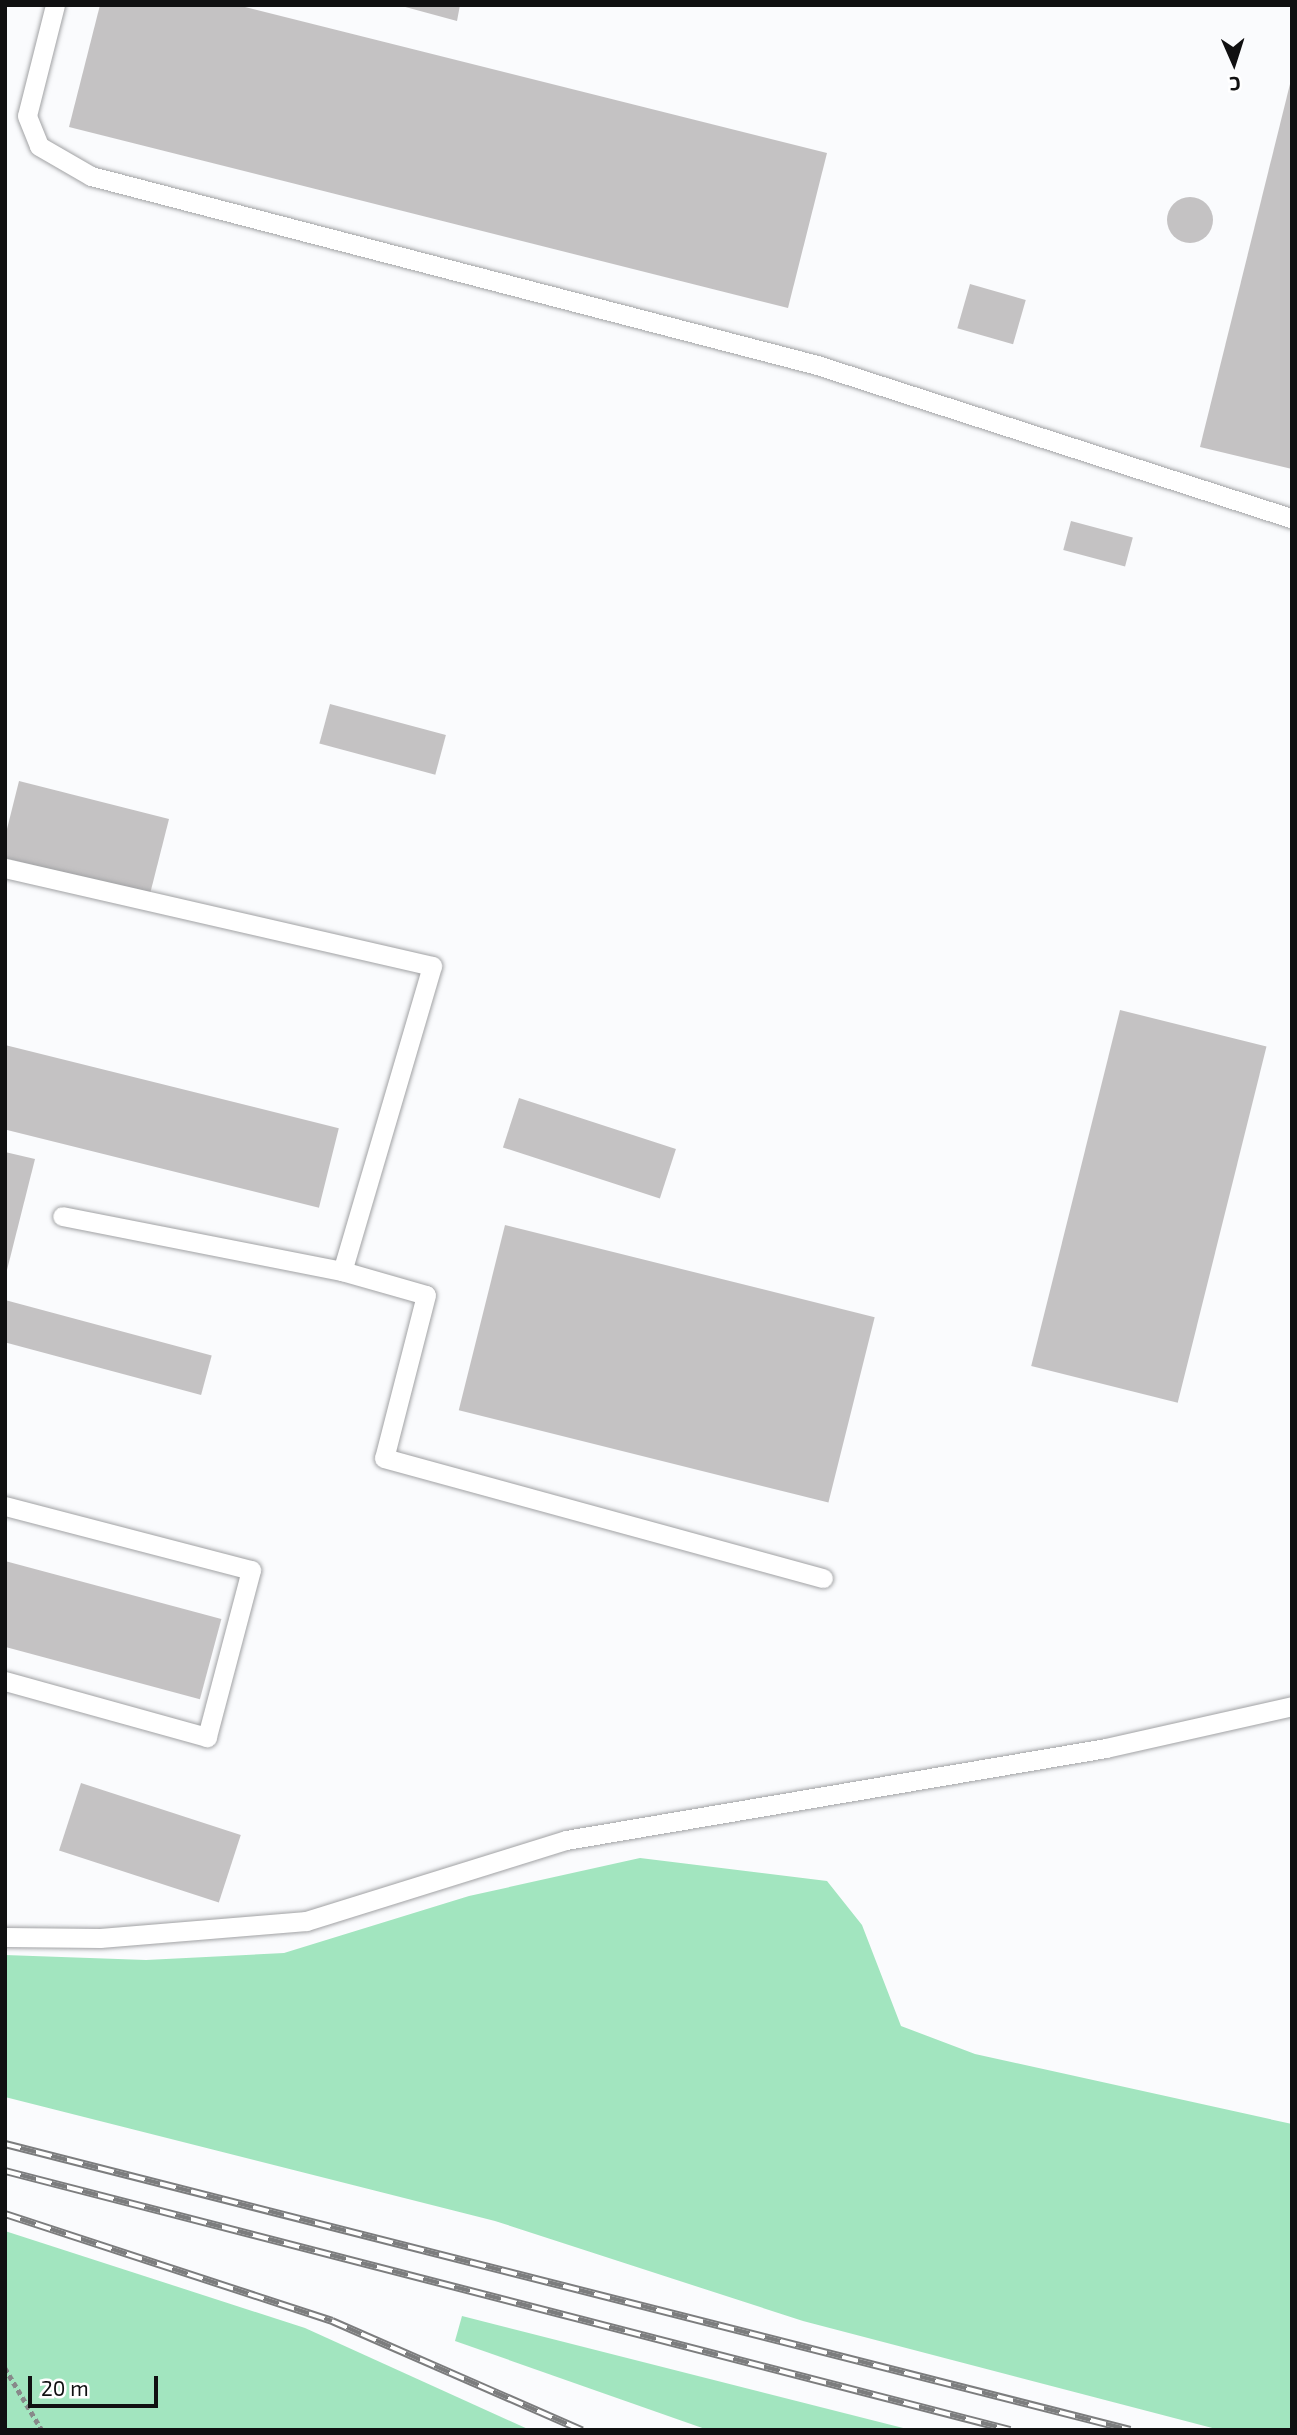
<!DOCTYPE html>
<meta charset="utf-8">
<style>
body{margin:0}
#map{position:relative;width:1297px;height:2435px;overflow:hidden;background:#fafbfd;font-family:"Exo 2",sans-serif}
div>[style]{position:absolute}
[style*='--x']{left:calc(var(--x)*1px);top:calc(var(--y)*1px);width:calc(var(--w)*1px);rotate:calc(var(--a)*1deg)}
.green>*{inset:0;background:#a2e5bf}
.building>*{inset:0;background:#c4c2c3;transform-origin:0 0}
.round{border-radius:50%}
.path>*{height:4.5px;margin-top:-2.25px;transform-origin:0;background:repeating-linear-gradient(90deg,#88898a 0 5px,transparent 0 8.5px)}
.roads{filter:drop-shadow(0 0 2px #a1a2a4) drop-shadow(0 0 2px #a1a2a4)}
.service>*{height:19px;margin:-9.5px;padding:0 9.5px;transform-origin:9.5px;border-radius:9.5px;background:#fff}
.rail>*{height:8px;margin-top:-4px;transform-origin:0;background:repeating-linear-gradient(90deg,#fff 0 16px,#7c7d7e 0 32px);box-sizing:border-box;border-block:2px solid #7c7d7e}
span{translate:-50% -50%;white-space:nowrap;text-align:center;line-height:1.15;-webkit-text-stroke:7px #fff;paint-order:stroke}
.frame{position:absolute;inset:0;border:7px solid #101011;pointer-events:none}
.north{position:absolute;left:1199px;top:28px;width:70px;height:70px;-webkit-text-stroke:5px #fff;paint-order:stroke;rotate:177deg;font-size:19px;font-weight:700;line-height:28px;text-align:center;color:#101011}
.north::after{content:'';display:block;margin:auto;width:24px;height:32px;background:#101011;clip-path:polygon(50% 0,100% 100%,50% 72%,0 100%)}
.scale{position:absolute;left:28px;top:2376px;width:130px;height:32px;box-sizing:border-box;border:4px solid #101011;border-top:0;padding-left:9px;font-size:21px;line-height:24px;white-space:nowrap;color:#101011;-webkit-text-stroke:5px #fff;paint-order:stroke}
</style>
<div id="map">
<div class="green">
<i style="clip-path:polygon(640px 1858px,827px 1881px,862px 1925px,901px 2026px,975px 2054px,1292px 2124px,1292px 2430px,1220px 2430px,803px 2321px,495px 2221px,5px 2097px,5px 1955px,146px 1960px,284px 1953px,469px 1896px)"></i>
<i style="clip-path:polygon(5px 2231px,305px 2328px,530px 2430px,8px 2430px,5px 2429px)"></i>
<i style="clip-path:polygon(462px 2316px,911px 2430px,708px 2430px,455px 2341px)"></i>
</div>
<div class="building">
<i style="clip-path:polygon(100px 5px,237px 5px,827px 153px,788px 308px,69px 127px)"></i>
<i style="clip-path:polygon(398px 5px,460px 5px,457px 21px)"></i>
<i style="clip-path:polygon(1290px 84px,1292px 85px,1292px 469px,1200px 447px)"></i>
<i class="round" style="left:1167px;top:197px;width:46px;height:46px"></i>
<i style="left:970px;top:284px;width:58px;height:46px;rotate:16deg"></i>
<i style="left:1071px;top:521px;width:64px;height:30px;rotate:15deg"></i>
<i style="left:330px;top:704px;width:120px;height:41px;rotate:15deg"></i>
<i style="clip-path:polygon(19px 781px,169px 819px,150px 894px,5px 858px,5px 837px)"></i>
<i style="left:1120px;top:1010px;width:151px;height:367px;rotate:14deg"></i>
<i style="left:5px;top:1045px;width:344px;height:82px;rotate:14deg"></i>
<i style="left:519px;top:1098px;width:165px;height:52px;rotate:18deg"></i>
<i style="clip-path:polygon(5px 1152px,35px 1159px,6px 1274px,5px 1274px)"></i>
<i style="left:505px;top:1225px;width:381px;height:191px;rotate:14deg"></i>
<i style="left:5px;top:1300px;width:214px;height:41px;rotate:15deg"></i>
<i style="left:5px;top:1561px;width:224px;height:83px;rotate:15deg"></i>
<i style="left:81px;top:1783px;width:168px;height:71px;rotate:18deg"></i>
</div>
<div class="path">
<i style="--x:5;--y:2368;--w:72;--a:59.2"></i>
</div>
<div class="roads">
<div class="service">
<i style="--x:55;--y:5;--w:114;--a:104.2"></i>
<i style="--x:27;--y:116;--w:32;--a:68"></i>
<i style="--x:39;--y:146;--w:60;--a:30"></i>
<i style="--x:91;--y:176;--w:750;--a:14.59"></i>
<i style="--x:817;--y:365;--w:499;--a:17.9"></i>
<i style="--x:5;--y:868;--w:438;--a:12.9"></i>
<i style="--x:432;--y:966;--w:318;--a:106.4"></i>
<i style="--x:342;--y:1271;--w:285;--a:-168.9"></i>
<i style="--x:342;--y:1271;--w:87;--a:15.9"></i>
<i style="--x:426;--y:1295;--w:168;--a:104.4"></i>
<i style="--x:384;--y:1458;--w:455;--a:15.3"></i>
<i style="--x:5;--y:1506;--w:254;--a:14.6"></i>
<i style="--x:251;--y:1570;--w:173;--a:104.8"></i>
<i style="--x:207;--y:1737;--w:210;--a:-164.5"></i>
<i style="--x:5;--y:1937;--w:95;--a:0.6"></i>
<i style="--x:100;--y:1938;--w:207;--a:-4.7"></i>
<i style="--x:306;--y:1921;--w:272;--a:-17.3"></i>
<i style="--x:566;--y:1840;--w:548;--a:-9.67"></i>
<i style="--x:1106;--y:1748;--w:191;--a:-12.7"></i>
</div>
</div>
<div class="rail">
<i style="--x:5;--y:2144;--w:1161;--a:14.26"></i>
<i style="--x:5;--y:2171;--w:1038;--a:14.45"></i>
<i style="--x:5;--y:2214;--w:344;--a:18.1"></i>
<i style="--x:332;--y:2321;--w:273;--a:23.6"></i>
</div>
<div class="frame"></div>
<div class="north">С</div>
<div class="scale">20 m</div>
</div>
